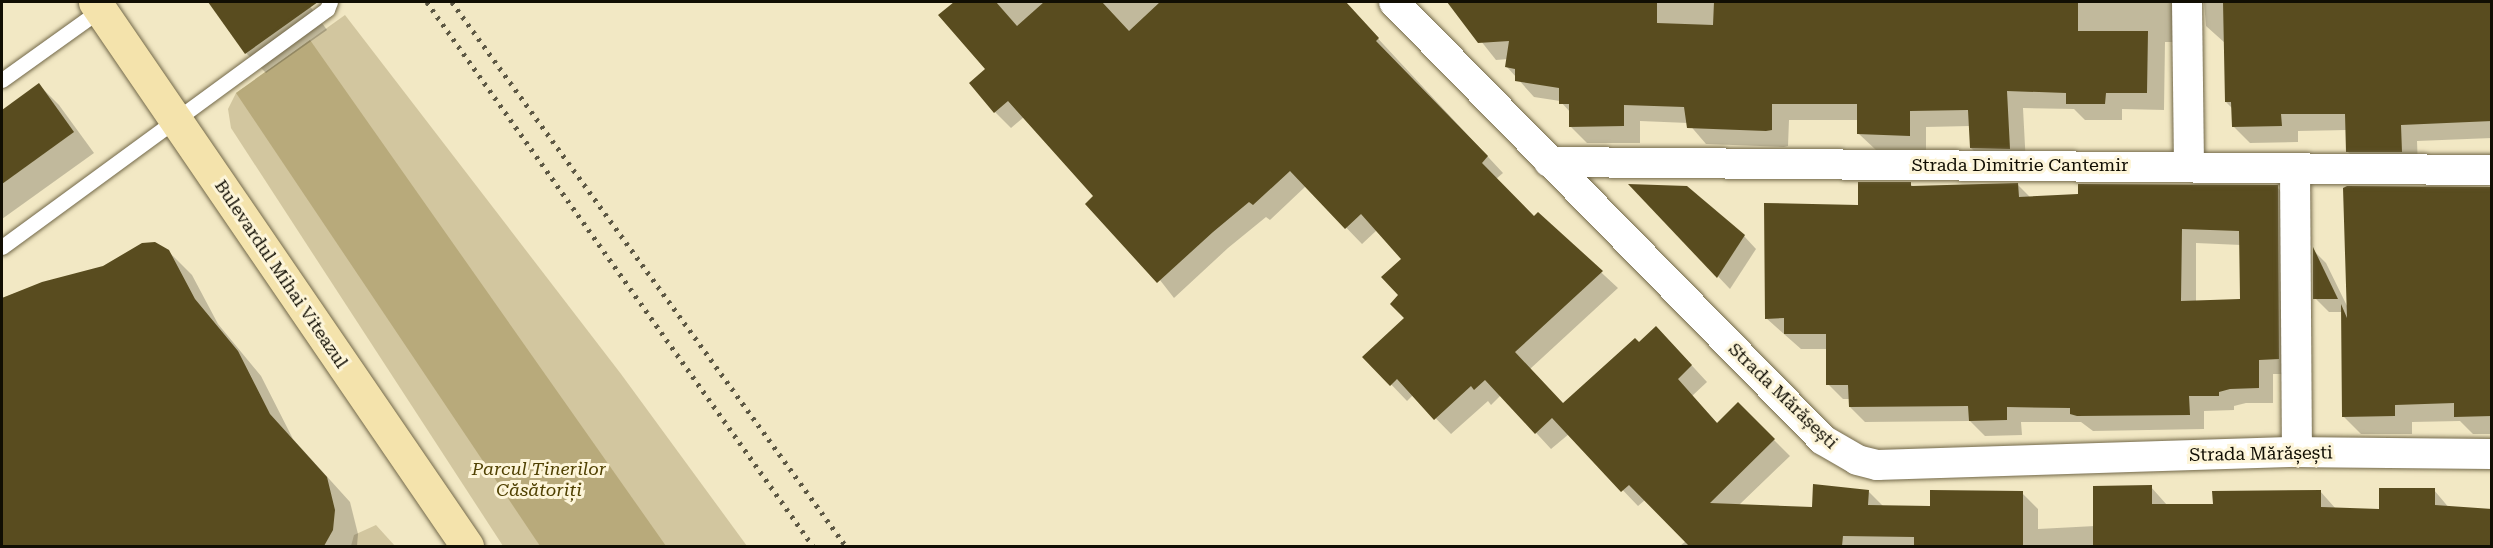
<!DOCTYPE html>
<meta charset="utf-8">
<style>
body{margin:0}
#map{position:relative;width:2493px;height:548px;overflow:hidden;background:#f2e8c4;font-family:"Roboto Serif",serif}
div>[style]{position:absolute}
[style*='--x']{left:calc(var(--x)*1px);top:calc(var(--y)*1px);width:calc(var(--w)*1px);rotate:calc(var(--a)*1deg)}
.green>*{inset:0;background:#d2c69f}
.forest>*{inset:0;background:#b8aa7b}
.shadow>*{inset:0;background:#0003}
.building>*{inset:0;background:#594c1f}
.roads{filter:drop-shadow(0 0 2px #726849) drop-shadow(0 0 2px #726849)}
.service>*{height:15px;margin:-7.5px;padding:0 7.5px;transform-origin:7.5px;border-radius:7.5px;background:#fff}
.minor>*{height:30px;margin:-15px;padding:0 15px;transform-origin:15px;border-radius:15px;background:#fff}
.primary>*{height:33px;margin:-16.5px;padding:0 16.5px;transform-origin:16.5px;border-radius:16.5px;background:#f4e3ac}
.rail>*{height:4.5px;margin-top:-2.25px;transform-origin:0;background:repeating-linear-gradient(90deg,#5d5844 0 3px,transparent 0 9px)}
span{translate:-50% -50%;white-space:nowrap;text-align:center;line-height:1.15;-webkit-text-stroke:6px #fdf5d9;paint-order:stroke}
.street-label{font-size:18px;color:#110e03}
.park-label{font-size:18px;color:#504102;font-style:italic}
.frame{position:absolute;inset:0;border:3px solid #110e03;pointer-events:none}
</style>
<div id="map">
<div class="green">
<i style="clip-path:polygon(345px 15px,621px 374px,747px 546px,503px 546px,231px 128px,228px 109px,236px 93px)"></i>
<i style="clip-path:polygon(376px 525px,395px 546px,351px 546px,354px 535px)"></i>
</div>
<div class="forest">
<i style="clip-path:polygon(310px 40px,666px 546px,540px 546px,236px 93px)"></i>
</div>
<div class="shadow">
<i style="clip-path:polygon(209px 2px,307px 2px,327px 30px,266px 73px,246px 53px)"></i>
<i style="clip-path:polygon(956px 2px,1329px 2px,1333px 6px,1344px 2px,1503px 173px,1496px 179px,1534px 218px,1538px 214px,1618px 288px,1530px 369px,1563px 405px,1639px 344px,1672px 344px,1707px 382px,1692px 396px,1718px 424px,1738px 404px,1790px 456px,1739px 505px,1814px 508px,1868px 491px,1884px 507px,1931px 507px,2022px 493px,2038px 509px,2038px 529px,2095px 526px,2151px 487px,2167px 505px,2214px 505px,2320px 491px,2336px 509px,2380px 510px,2434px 490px,2450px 509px,2492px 510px,2492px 546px,1680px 546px,1686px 541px,1645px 500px,1638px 506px,1569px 434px,1551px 449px,1501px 395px,1491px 405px,1488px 401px,1451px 434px,1413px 395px,1407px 401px,1365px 357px,1406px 319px,1400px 295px,1403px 259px,1377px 230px,1362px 244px,1306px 186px,1270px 220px,1266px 217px,1228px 248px,1174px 298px,1095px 197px,1024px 117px,1011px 128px,995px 112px,987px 69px,940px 16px)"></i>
<i style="clip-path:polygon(1450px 2px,2204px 2px,2188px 11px,2186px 42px,2165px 42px,2164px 110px,2122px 109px,2122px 120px,2085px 120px,2074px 109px,2023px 108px,2026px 165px,1988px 165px,1971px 148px,1970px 126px,1926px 127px,1926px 152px,1876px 150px,1859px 134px,1859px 120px,1789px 120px,1788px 146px,1784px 147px,1706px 144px,1688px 123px,1640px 121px,1640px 143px,1587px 143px,1570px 126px,1571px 113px,1560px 101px,1534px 97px,1507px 67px,1508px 59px,1496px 60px)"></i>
<i style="clip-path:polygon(2204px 2px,2492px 2px,2492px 138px,2417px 141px,2418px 168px,2364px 168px,2347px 151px,2347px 130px,2298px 131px,2298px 142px,2250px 143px,2233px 126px,2233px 109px,2226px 102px,2225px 43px,2206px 26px)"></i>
<i style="clip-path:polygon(39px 85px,59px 105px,94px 153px,2px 219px,2px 112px)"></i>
<i style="clip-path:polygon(evenodd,1910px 184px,1914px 187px,2018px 185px,2031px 198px,2277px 187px,2292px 202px,2293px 374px,2273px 374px,2273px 403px,2246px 403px,2234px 406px,2234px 410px,2204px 411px,2204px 429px,2093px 431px,2081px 422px,2021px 422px,2022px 435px,1985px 436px,1970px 421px,1865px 422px,1850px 407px,1850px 399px,1843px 399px,1828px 384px,1827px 349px,1801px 349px,1766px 318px,1859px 207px,1910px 184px,2196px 243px,2241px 245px,2242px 300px,2196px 302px,2196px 243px)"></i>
<i style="clip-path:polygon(1632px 186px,1744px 236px,1756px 249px,1730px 289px)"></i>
<i style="clip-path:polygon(2492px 189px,2492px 434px,2473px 434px,2460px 421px,2412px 422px,2412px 434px,2361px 434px,2343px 416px,2342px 312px,2329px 312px,2315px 298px,2314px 251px,2326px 263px,2348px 308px)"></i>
<i style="clip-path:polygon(168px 251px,192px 275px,218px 324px,261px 376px,293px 439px,350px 502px,358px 534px,357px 546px,2px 546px,2px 298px,43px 283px)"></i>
</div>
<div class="building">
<i style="clip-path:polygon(208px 2px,318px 2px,245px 54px)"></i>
<i style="clip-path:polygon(954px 2px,996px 2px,1017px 26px,1044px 2px,1102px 2px,1129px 31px,1160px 2px,1346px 2px,1379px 38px,1376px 41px,1488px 156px,1482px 163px,1534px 216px,1538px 212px,1603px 271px,1515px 352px,1563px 403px,1635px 338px,1639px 342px,1656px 326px,1692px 365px,1678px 379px,1717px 423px,1738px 402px,1775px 439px,1710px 503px,1812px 507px,1813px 484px,1869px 490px,1868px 505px,1930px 506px,1930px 490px,2023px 491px,2023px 546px,1914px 546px,1914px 537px,1843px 536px,1842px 546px,1689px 546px,1629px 485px,1621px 492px,1552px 418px,1535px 434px,1485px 380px,1474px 390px,1471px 386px,1434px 420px,1397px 379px,1390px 386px,1362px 357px,1404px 318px,1390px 304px,1398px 295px,1381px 277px,1401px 259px,1361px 214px,1345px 229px,1290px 171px,1253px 205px,1249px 202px,1213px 232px,1157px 283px,1085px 204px,1093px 196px,1008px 101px,994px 113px,969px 83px,985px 69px,938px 15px)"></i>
<i style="clip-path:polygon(1447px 2px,1657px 2px,1657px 23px,1713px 25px,1714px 2px,2078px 2px,2078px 31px,2148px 31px,2147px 93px,2106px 93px,2105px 104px,2066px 104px,2066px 93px,2007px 91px,2010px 149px,1970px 148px,1968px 110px,1910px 111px,1910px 136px,1857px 134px,1857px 104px,1772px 104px,1772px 130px,1766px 131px,1687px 128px,1684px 107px,1624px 105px,1624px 126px,1569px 127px,1569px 104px,1559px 104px,1559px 88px,1515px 81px,1515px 69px,1505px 67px,1509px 41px,1478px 43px)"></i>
<i style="clip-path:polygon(2223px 2px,2492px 2px,2492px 121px,2401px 125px,2402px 152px,2346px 152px,2345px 114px,2281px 114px,2282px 126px,2232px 127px,2231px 102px,2225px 102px)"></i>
<i style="clip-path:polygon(39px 83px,74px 132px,2px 184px,2px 110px)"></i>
<i style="clip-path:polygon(evenodd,1858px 182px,1911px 182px,1911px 186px,2018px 183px,2019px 197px,2078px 194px,2078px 184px,2278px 185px,2279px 359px,2259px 360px,2259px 388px,2230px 389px,2219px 392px,2219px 396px,2189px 396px,2190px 415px,2077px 416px,2070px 414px,2070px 408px,2007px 407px,2007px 420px,1969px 421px,1968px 406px,1849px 407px,1848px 385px,1826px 385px,1826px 334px,1784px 334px,1784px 318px,1765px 319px,1764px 203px,1858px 205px,1858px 182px,2182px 229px,2239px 231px,2240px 299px,2181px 301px,2182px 229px)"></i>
<i style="clip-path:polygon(1628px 184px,1687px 186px,1745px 235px,1717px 278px)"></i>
<i style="clip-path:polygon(2347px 186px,2492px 187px,2492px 416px,2454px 417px,2454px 403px,2395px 405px,2395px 416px,2342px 417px,2341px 304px,2347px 318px,2343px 188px)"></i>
<i style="clip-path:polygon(155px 242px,169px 250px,195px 299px,238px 351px,270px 414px,327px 477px,335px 510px,333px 530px,324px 546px,2px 546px,2px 298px,42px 282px,103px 266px,142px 243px)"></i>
<i style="clip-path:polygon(2313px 247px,2338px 299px,2313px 299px)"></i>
<i style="clip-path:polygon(2152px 485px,2152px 504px,2213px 504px,2212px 491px,2321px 490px,2321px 507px,2379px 509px,2379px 488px,2435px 488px,2435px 505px,2492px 509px,2492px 546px,2093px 546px,2093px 486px)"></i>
</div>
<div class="roads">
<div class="service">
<i style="--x:2;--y:80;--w:122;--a:-35.6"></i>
<i style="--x:2;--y:247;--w:403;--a:-36.2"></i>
<i style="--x:327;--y:9;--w:8;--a:-67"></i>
</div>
<div class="minor">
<i style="--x:1394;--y:2;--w:613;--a:45.59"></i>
<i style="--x:1823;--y:440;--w:39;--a:30"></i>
<i style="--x:1857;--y:460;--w:21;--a:14"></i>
<i style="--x:1877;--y:465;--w:420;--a:-1.8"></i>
<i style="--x:2297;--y:452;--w:195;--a:0.6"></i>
<i style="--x:2187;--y:2;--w:164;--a:89.3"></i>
<i style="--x:1549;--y:162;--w:943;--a:0.49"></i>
<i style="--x:2295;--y:169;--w:283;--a:89.6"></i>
</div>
<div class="primary">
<i style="--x:95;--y:2;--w:659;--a:55.63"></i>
</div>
</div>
<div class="rail">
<i style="--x:427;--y:2;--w:667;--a:54.64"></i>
<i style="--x:452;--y:2;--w:672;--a:54.09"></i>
</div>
<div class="street-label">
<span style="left:2020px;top:165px">Strada Dimitrie Cantemir</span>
<span style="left:281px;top:274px;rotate:56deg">Bulevardul Mihai Viteazul</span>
<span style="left:1783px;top:396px;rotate:44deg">Strada Mărășești</span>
<span style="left:2261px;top:454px;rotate:-1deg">Strada Mărășești</span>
</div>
<div class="park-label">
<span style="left:539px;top:480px">Parcul Tinerilor<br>Căsătoriți</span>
</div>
<div class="frame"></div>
</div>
